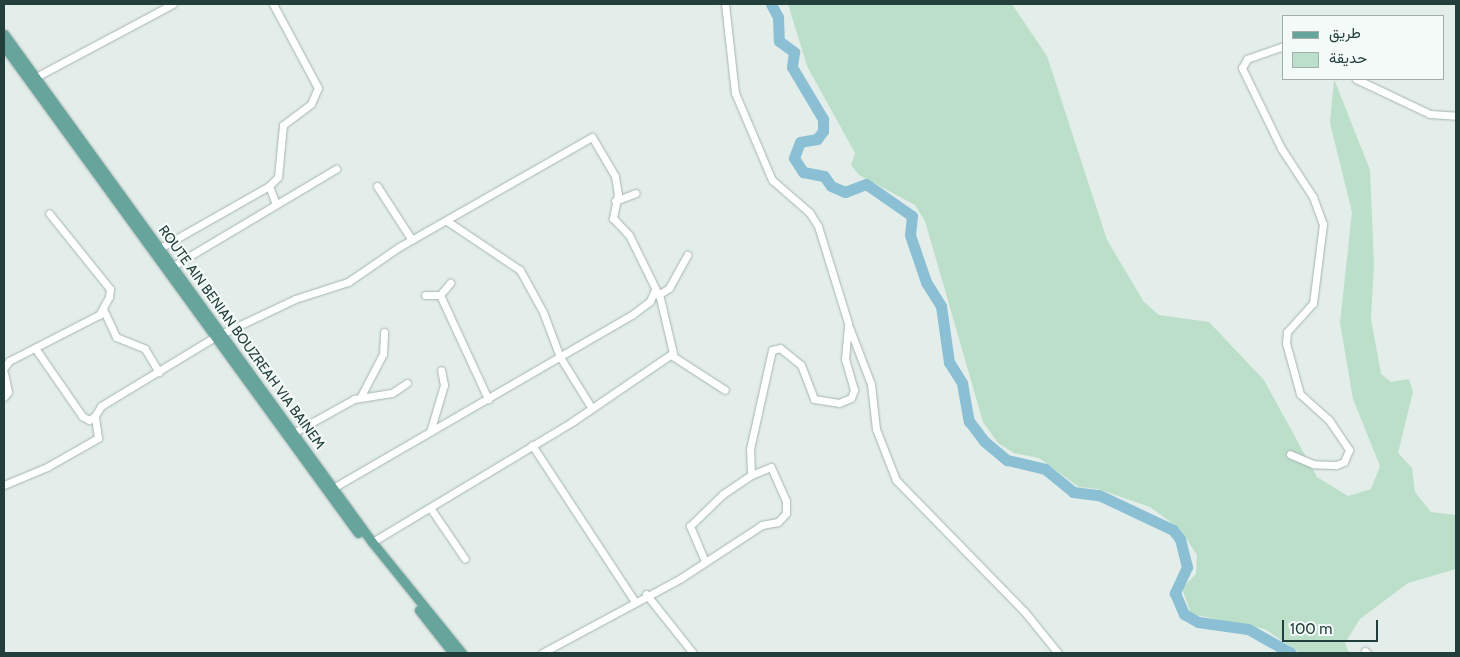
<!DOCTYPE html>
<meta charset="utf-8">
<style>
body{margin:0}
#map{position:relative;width:1460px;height:657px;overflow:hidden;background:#e3edea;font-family:Cabin,Vazirmatn,sans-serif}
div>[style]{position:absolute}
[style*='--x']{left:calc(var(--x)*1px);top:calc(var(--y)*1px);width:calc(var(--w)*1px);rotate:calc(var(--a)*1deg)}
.green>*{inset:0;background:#bcdfca}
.river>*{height:11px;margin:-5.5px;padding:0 5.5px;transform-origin:5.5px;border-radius:5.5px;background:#8abfd4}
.roads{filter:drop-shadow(0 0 1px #a5b5b2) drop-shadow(0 0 1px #a5b5b2)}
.minor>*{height:7px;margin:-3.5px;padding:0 3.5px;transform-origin:3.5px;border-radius:3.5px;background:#fff}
.major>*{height:9px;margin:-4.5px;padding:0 4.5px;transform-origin:4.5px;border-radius:4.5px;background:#67a49c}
span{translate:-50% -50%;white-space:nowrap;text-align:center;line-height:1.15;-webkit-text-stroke:4px #f4faf7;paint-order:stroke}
.street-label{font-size:14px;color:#223f3b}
.frame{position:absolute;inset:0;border:5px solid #223f3b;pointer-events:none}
.legend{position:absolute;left:1282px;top:15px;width:162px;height:65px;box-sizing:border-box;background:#f4faf7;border:1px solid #a0afac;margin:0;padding:6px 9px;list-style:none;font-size:15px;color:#223f3b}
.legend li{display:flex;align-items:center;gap:10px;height:25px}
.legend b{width:25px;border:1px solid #a0afac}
.scale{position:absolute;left:1282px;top:620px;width:96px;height:22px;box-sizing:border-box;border:2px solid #223f3b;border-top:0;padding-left:6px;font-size:15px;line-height:18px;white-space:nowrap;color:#223f3b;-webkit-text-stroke:4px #f4faf7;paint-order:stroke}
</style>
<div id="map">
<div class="green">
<i style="clip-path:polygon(788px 4px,1012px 4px,1047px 56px,1107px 240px,1144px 302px,1159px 315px,1209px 322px,1264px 380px,1317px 477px,1348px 496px,1371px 489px,1380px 466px,1353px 399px,1340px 323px,1352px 212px,1330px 123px,1334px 79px,1370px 170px,1374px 264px,1371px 319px,1381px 374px,1391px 382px,1409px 379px,1413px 392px,1398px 453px,1412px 468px,1415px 492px,1431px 512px,1456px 515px,1456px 569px,1408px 583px,1360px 619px,1345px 643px,1349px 653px,1300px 653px,1265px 629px,1191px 614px,1182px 588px,1196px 574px,1197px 555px,1180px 529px,1150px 507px,1098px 489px,1079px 487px,1039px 458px,1014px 453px,998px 443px,983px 422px,925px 221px,915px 205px,859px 175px,851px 165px,855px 153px,807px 66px)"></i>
</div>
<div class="river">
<i style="--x:771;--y:4;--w:15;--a:62"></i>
<i style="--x:778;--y:17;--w:24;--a:88"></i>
<i style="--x:779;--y:41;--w:19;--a:36"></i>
<i style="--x:794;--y:52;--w:15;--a:98"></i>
<i style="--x:792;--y:67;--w:61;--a:59.2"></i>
<i style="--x:823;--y:119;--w:12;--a:90"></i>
<i style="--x:823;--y:131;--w:10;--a:127"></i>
<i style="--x:817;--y:139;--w:17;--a:170"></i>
<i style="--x:800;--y:142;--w:17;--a:111"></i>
<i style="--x:794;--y:158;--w:17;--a:57"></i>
<i style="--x:803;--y:172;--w:21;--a:11"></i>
<i style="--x:824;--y:176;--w:12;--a:55"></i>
<i style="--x:831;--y:186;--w:15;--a:23"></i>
<i style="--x:845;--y:192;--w:22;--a:-21"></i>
<i style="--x:866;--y:184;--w:56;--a:34.8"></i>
<i style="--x:912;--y:216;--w:19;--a:96"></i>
<i style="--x:910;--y:235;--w:50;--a:71.2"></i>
<i style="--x:926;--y:282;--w:28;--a:58"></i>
<i style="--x:941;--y:306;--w:57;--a:81.9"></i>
<i style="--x:949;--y:362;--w:25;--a:58"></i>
<i style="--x:962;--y:383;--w:39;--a:80"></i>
<i style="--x:969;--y:421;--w:25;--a:53"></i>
<i style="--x:984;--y:441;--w:30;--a:40"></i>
<i style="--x:1007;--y:460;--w:39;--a:13"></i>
<i style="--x:1045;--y:469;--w:36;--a:39"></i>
<i style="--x:1073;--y:492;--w:26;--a:7"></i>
<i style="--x:1099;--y:495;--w:82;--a:25.3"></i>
<i style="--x:1173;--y:530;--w:11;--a:52"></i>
<i style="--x:1180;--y:539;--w:29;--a:76"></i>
<i style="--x:1187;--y:567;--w:29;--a:115"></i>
<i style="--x:1175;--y:593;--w:23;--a:67"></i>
<i style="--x:1184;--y:614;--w:16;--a:30"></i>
<i style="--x:1198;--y:622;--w:50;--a:8"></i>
<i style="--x:1248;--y:629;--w:49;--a:29.2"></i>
</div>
<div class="roads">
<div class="minor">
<i style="--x:273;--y:4;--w:95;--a:61.8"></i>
<i style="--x:318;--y:88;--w:17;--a:114"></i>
<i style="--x:311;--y:104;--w:35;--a:143"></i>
<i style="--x:283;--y:125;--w:52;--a:95.5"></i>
<i style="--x:278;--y:177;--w:13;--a:135"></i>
<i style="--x:269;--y:186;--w:19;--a:69"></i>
<i style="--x:1284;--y:46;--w:39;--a:161"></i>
<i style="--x:1247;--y:59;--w:10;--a:119"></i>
<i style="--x:1242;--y:68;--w:89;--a:64"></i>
<i style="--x:1281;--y:148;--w:59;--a:56.9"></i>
<i style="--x:1313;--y:197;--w:29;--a:70"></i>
<i style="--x:1323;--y:224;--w:80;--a:97.2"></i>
<i style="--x:1313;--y:303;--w:39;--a:132"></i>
<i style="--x:1287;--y:332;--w:11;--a:95"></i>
<i style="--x:1286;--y:343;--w:53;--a:74.6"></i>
<i style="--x:1300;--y:394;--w:39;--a:42"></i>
<i style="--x:1329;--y:420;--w:36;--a:56"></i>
<i style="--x:1349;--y:450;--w:13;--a:113"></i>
<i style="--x:1344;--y:462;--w:9;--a:159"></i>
<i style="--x:1336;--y:465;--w:23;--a:-178"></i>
<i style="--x:1313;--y:464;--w:25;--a:-157"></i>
<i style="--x:36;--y:77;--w:155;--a:-28.1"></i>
<i style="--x:1356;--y:79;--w:82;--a:25.3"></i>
<i style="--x:1430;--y:114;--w:26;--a:4"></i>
<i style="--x:377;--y:186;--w:64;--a:57.1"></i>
<i style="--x:615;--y:201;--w:22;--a:-21"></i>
<i style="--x:447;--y:221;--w:88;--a:33.9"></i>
<i style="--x:520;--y:270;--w:48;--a:61.3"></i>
<i style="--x:543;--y:312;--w:48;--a:69.3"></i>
<i style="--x:560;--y:357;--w:59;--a:58.2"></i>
<i style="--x:160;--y:248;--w:125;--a:-29.6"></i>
<i style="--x:173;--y:266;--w:190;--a:-30.8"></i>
<i style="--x:425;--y:295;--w:15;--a:0"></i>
<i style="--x:440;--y:295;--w:16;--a:-50"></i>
<i style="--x:440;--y:295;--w:115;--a:65.2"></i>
<i style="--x:658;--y:295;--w:13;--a:-32"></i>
<i style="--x:669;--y:288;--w:38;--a:-61"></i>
<i style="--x:103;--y:309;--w:31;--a:65"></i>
<i style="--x:116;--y:337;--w:31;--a:22"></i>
<i style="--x:145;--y:349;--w:27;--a:59"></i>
<i style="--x:849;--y:327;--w:61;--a:68.9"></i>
<i style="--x:871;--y:384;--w:45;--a:83.7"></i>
<i style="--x:876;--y:429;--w:55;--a:68.6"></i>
<i style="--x:896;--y:480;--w:183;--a:45.7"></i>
<i style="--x:1024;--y:611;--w:54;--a:51"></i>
<i style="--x:35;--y:348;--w:83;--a:55.3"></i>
<i style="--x:82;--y:416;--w:8;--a:30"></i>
<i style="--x:89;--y:420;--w:7;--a:-34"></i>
<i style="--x:671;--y:355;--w:64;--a:32.9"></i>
<i style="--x:4;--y:368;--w:9;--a:-54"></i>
<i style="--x:9;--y:361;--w:101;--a:-27.1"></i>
<i style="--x:99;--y:315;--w:21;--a:-61"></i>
<i style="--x:109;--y:297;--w:8;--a:-83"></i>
<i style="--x:110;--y:289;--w:97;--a:-128.8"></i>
<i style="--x:4;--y:373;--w:19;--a:78"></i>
<i style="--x:8;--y:392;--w:6;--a:129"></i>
<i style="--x:361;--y:396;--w:47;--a:-62.4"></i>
<i style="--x:383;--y:354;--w:22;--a:-87"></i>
<i style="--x:430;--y:432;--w:49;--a:-73.4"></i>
<i style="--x:444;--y:385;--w:15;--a:-101"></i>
<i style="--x:293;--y:433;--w:70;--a:-29.1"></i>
<i style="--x:354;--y:399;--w:38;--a:-9"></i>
<i style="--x:392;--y:393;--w:18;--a:-34"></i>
<i style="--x:532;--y:445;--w:186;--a:56.7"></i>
<i style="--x:4;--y:485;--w:47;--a:-22.7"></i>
<i style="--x:47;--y:467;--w:59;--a:-29.6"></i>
<i style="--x:98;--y:438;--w:22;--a:-98"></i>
<i style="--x:95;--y:416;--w:12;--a:-59"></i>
<i style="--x:101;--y:406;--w:133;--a:-31.2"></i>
<i style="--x:215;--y:337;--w:89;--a:-25.4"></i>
<i style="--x:295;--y:299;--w:56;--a:-17.8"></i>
<i style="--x:348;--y:282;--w:62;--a:-34.5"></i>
<i style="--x:399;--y:247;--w:222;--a:-29.7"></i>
<i style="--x:592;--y:137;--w:45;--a:59.5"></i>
<i style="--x:615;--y:176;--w:18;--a:81"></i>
<i style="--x:618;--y:194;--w:25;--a:102"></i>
<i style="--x:613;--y:218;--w:23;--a:47"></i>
<i style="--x:629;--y:235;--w:70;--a:63.8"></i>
<i style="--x:660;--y:298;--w:57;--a:76.7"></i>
<i style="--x:673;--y:353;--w:122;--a:145.7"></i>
<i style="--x:572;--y:422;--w:233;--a:149"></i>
<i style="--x:333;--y:488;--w:347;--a:-30.1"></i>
<i style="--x:633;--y:314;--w:21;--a:-37"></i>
<i style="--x:650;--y:301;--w:12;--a:-66"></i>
<i style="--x:431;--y:509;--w:60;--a:55.8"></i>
<i style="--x:704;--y:559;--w:36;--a:-113"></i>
<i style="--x:690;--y:526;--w:46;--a:-44.1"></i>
<i style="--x:723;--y:494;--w:34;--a:-34"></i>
<i style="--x:751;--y:475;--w:26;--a:-92"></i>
<i style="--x:750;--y:449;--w:101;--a:-77.5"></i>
<i style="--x:772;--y:350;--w:8;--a:-14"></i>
<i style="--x:780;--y:348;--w:27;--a:39"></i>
<i style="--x:801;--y:365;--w:36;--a:69"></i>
<i style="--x:814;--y:399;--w:25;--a:9"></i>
<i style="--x:839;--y:403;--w:13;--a:-23"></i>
<i style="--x:851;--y:398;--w:9;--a:-69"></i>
<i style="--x:854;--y:390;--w:32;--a:-106"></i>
<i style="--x:845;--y:359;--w:36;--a:-85"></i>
<i style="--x:848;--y:323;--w:102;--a:-107.2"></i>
<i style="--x:818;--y:226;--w:15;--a:-122"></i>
<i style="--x:810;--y:213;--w:50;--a:-139"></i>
<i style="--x:772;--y:180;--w:95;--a:-113"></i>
<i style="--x:735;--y:93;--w:90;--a:-96.4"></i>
<i style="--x:646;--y:594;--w:75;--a:51.5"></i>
<i style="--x:1365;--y:651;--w:3;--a:45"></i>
<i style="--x:542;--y:653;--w:158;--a:-28.3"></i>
<i style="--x:681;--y:578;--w:97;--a:-33.2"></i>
<i style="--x:762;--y:525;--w:16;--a:-11"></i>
<i style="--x:778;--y:522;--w:12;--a:-48"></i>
<i style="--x:786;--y:513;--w:12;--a:-90"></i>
<i style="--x:786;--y:501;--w:37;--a:-114"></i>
<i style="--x:771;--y:467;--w:22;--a:158"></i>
</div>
<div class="major">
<i style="--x:4;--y:34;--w:627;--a:54.08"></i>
<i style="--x:372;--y:542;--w:143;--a:51"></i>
<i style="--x:4;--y:46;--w:602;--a:53.99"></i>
<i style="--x:419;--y:610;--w:55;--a:51.7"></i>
</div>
</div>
<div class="street-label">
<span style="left:242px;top:337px;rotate:54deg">ROUTE AIN BENIAN BOUZREAH VIA BAINEM</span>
</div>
<div class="frame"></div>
<ul class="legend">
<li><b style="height:6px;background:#67a49c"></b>طريق</li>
<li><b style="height:14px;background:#bcdfca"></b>حديقة</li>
</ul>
<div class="scale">100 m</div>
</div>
